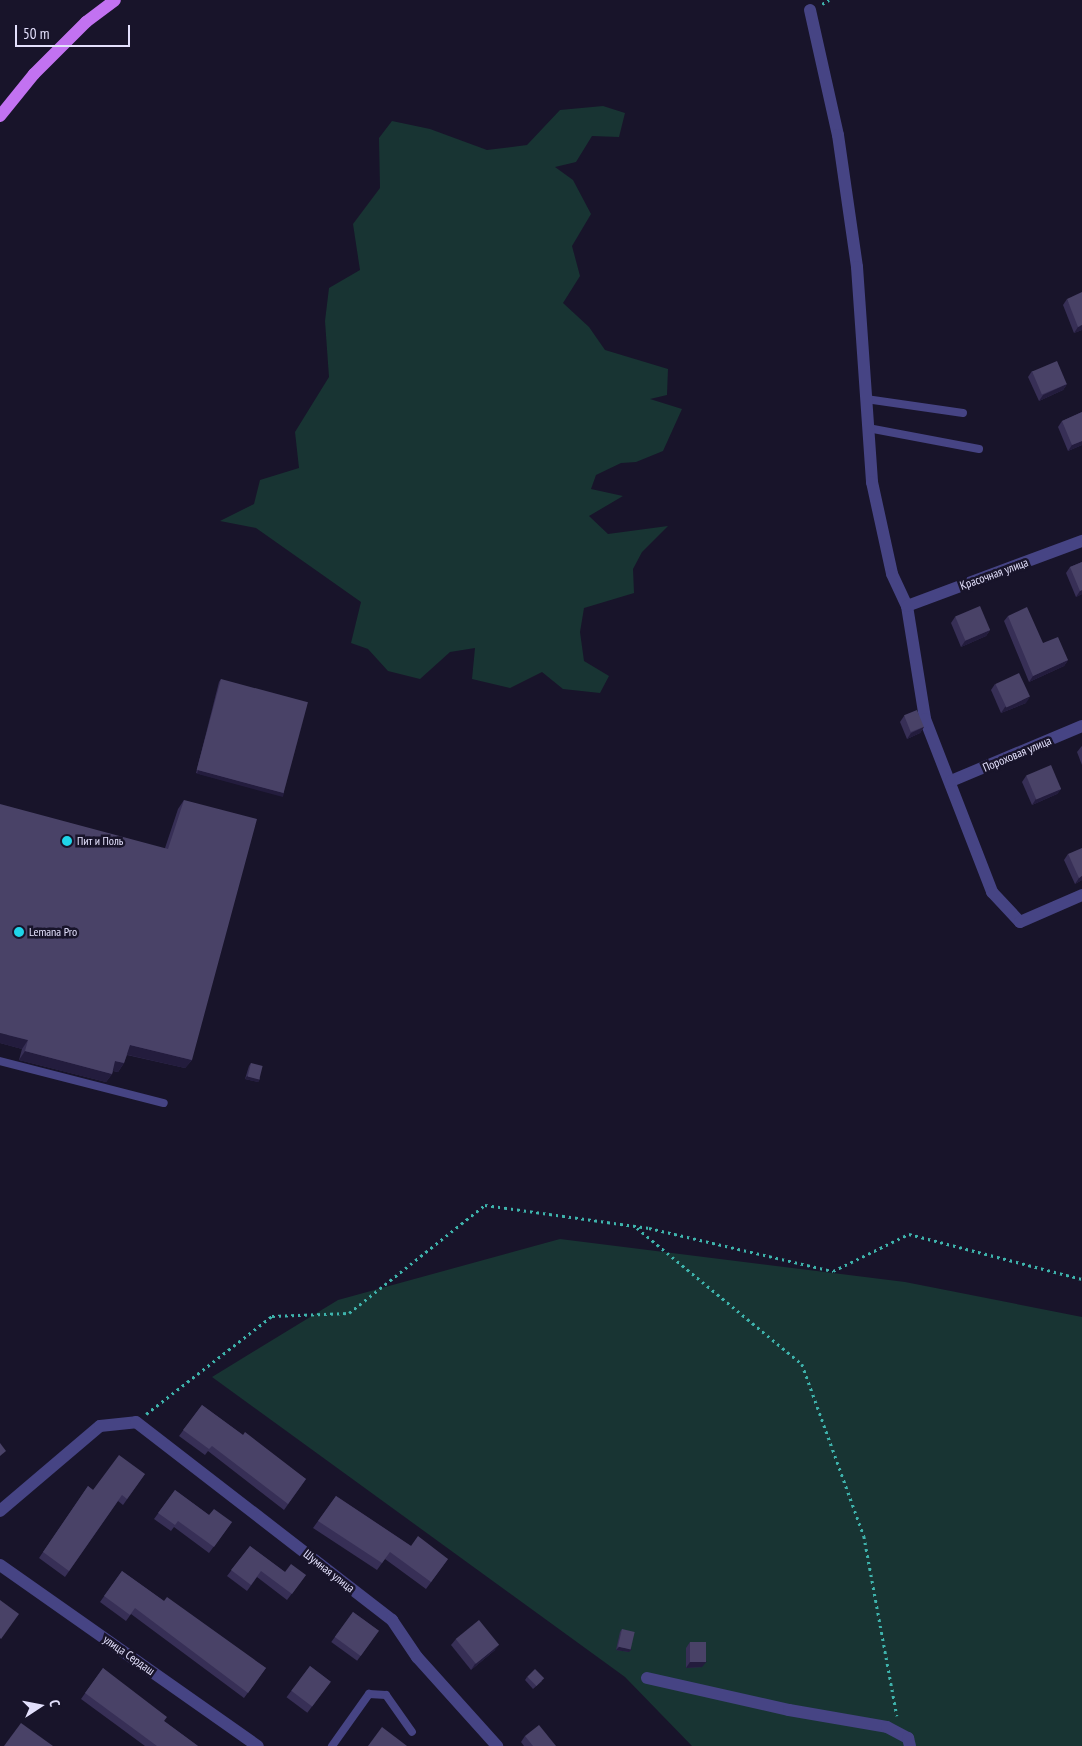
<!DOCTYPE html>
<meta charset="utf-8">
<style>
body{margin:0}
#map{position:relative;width:1082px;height:1746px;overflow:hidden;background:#18142a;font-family:"PT Sans Narrow",sans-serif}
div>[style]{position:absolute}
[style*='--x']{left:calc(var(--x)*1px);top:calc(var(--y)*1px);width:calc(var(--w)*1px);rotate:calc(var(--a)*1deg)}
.green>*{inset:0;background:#183433}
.path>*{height:2.5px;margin-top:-1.25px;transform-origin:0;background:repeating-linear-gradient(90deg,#3eb3ac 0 2.5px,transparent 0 6.5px)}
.service>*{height:8px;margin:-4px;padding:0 4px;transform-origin:4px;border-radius:4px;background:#464484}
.minor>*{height:12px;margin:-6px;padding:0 6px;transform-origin:6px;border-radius:6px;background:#464484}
.primary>*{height:12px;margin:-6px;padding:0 6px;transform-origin:6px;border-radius:6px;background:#c272f1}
.wall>*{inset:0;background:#372f56;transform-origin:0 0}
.shaded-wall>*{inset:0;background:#231c3d;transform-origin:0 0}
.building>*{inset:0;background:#494267;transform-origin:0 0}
.dots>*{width:14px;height:14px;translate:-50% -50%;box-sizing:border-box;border:2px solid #18142a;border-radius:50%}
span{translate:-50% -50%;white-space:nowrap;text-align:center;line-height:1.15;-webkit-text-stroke:5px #18142a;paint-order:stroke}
.street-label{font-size:12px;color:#e3e0fc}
.poi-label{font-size:12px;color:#e3e0fc}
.left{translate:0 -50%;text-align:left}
.north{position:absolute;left:15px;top:1681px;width:50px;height:50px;-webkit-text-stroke:4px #18142a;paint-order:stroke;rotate:79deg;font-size:14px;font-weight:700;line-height:20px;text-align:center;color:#e3e0fc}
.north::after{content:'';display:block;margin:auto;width:18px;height:22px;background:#e3e0fc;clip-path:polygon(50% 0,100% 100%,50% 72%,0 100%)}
.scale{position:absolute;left:15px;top:25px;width:115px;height:22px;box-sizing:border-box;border:2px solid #e3e0fc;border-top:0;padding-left:6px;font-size:15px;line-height:18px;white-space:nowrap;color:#e3e0fc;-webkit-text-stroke:4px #18142a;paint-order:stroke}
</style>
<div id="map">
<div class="green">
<i style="clip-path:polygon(603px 106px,625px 113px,619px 137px,592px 136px,576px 162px,555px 167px,573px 180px,591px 214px,572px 246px,580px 276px,563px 303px,589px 327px,605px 350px,668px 369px,667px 395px,650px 399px,682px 409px,663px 451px,636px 462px,621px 463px,596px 475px,591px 489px,623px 496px,589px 516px,608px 534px,668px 526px,642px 552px,633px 569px,634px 593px,584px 608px,580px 632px,584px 661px,609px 676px,600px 693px,563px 689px,542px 672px,510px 688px,472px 679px,475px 648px,450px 652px,420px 679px,388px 671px,368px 649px,351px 643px,361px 602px,256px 528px,220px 521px,254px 504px,260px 480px,299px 468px,295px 432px,329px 377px,325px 321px,329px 288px,360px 270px,353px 224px,380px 188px,379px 138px,392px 121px,430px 129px,487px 150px,527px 145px,560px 110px)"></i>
<i style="clip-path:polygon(560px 1239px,905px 1282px,1082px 1317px,1082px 1746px,692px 1746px,625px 1677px,212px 1377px,338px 1300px)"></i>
</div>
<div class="path">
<i style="--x:822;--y:4;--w:8;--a:-30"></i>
<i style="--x:637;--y:1228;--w:214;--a:39.5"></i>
<i style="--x:802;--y:1364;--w:183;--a:70.2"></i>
<i style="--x:864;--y:1536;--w:183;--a:79.6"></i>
<i style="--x:146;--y:1414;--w:160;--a:-37.9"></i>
<i style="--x:272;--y:1316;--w:77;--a:-2.2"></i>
<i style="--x:349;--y:1313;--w:174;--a:-38.5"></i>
<i style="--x:485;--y:1205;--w:166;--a:8"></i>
<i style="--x:649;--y:1228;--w:189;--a:13.2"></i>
<i style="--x:833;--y:1271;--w:85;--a:-26"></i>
<i style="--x:909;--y:1234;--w:179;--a:14.6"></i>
</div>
<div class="service">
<i style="--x:866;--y:399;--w:98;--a:8.2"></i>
<i style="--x:868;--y:428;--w:113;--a:10.7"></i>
<i style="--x:0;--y:1061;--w:169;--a:14.4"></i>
<i style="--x:332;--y:1746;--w:64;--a:-54.6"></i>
<i style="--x:369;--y:1694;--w:17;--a:3"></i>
<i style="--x:386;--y:1695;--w:45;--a:54.9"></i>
</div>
<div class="minor">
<i style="--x:810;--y:10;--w:128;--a:77.4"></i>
<i style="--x:838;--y:135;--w:133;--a:81.8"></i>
<i style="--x:857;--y:267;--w:216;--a:86"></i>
<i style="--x:872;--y:482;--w:94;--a:77.7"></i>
<i style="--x:892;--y:574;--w:35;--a:65"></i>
<i style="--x:907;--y:606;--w:114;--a:80.9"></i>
<i style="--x:925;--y:719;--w:186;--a:68.8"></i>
<i style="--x:992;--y:892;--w:41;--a:47"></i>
<i style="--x:1020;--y:922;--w:68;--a:-23.5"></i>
<i style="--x:907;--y:606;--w:187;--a:-20.4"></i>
<i style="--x:951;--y:781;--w:142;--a:-22.8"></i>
<i style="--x:0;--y:1511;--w:131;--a:-40.4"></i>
<i style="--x:100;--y:1426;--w:36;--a:-6"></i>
<i style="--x:136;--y:1422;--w:324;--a:37.7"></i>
<i style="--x:392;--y:1620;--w:45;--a:56"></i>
<i style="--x:417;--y:1657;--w:120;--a:48"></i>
<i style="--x:0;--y:1565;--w:315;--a:35.1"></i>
<i style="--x:647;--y:1678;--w:146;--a:12.7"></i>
<i style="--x:789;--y:1710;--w:99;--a:9.8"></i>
<i style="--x:887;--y:1727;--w:24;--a:28"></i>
<i style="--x:908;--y:1738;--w:8;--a:76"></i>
</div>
<div class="primary">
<i style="--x:0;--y:116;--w:54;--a:-51"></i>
<i style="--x:34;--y:74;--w:74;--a:-45"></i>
<i style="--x:86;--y:22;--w:36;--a:-37"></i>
</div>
<div class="wall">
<i style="clip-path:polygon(1067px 299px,1082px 330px,1074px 333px,1063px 305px)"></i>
<i style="clip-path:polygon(1032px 371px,1067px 384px,1063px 390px,1039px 401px,1028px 377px)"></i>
<i style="clip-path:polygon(1082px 412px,1082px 445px,1068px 451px,1058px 427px,1062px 421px)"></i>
<i style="clip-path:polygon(1082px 562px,1082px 594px,1076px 597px,1066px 573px,1070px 567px)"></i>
<i style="clip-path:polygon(1008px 616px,1043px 643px,1068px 660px,1064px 666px,1029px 682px,1004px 621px)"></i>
<i style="clip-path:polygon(955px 617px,990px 630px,986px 636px,961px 647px,951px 623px)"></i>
<i style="clip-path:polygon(221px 679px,284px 793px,282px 796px,196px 773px,219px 682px)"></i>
<i style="clip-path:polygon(995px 684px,1026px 703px,1001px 713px,991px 690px)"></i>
<i style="clip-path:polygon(904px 716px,924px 727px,920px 733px,907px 739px,900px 722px)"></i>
<i style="clip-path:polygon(1082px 746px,1082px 765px,1077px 752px,1081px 747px)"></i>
<i style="clip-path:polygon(1026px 776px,1061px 789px,1057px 794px,1032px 805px,1022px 782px)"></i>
<i style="clip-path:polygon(184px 800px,192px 1060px,185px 1068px,127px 1055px,124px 1063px,118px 1072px,113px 1071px,112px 1074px,106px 1082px,19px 1060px,22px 1049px,0 1043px,165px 848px,178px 809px)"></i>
<i style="clip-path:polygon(1068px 854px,1082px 880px,1075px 884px,1064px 860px)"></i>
<i style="clip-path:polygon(251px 1063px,260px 1079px,258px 1082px,245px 1079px,249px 1066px)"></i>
<i style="clip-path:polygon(202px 1405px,243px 1435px,306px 1479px,284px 1510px,208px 1451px,205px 1455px,179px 1436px)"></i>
<i style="clip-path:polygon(145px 1474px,123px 1505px,118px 1501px,65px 1577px,39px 1558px,88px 1486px,93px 1490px)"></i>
<i style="clip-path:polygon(175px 1490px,209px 1515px,232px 1522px,209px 1553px,174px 1527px,171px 1531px,154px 1519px)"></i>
<i style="clip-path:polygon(336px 1496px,411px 1546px,448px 1559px,426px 1589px,385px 1559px,377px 1570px,313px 1528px)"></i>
<i style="clip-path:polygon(250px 1546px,285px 1572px,306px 1575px,287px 1600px,257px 1577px,247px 1591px,227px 1576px)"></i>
<i style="clip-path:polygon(122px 1571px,164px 1601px,266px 1668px,244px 1698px,131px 1614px,126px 1621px,100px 1602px)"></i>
<i style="left:353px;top:1612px;width:32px;height:37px;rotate:36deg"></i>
<i style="clip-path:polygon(622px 1629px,629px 1652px,616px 1650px,620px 1632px)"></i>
<i style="clip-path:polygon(456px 1639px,495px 1650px,471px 1670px,451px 1645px)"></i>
<i style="clip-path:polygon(690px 1642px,702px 1667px,686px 1668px,686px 1648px)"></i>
<i style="left:310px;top:1666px;width:26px;height:39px;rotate:37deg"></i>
<i style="clip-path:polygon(103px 1668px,164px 1721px,198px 1746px,145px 1746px,81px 1699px)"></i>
<i style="clip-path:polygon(527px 1677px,542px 1681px,533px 1689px,525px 1680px)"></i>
<i style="clip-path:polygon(525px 1736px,556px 1746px,524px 1746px,521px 1742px)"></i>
</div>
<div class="shaded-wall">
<i style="clip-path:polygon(1082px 325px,1082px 330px,1074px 333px,1078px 327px)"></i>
<i style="clip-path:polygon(1067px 384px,1063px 390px,1039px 401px,1043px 395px)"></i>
<i style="clip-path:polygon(1082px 441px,1082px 445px,1068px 451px,1072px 445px)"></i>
<i style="clip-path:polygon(1082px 590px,1082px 594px,1076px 597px,1080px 591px)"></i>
<i style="clip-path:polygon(990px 630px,986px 636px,961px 647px,965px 641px)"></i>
<i style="clip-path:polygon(1068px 660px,1064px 666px,1029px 682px,1033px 676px)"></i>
<i style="clip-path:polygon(1030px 697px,1026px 703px,1001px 713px,1005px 707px)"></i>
<i style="clip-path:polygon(924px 727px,920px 733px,907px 739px,911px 733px)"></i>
<i style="left:198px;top:770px;width:89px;height:4px;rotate:15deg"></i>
<i style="clip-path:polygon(1061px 789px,1057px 794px,1032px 805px,1036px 799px)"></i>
<i style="clip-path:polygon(1082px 876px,1082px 880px,1075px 884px,1079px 878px)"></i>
<i style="clip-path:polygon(0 1033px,28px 1040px,22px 1049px,0 1043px)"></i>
<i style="clip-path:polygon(130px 1045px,192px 1060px,185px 1068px,124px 1054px)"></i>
<i style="clip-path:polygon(25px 1051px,112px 1074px,106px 1082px,19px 1060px)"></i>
<i style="clip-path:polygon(115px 1061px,124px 1063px,118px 1072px,109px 1070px)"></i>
<i style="clip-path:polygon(247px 1076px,260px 1079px,258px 1082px,245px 1079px)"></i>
<i style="clip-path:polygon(499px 1645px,495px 1650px,471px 1670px,475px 1664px)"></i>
<i style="clip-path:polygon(619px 1647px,632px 1649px,629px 1652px,616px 1650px)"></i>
<i style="clip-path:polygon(707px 1661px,702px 1667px,686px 1668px,690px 1662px)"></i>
</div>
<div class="building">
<i style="clip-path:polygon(1082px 292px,1082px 325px,1078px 327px,1067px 299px)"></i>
<i style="left:1057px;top:361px;width:25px;height:27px;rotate:67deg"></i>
<i style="clip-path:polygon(1082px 412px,1082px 441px,1072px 445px,1062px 421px)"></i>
<i style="clip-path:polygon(1082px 562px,1082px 590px,1080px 591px,1070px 567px)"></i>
<i style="left:980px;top:606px;width:26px;height:27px;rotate:67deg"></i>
<i style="clip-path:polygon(1027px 607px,1043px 643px,1058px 637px,1068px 660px,1033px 676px,1008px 616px)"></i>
<i style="left:1019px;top:673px;width:26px;height:26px;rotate:65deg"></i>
<i style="left:221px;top:679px;width:90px;height:94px;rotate:15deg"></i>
<i style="left:917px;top:710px;width:18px;height:14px;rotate:68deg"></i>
<i style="left:1051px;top:765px;width:26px;height:27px;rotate:67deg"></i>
<i style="clip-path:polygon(184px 800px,257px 819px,192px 1060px,130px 1045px,124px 1063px,115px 1061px,112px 1074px,25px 1051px,28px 1040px,0 1033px,0 804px,168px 849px)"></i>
<i style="clip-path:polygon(1082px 848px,1082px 876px,1079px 878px,1068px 854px)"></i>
<i style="left:251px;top:1063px;width:12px;height:14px;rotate:14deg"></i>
<i style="clip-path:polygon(202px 1405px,243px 1435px,245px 1432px,306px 1479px,288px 1504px,212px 1446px,209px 1449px,183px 1430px)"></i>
<i style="clip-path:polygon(0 1443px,6px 1451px,0 1456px)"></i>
<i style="clip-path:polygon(119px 1455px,145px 1474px,127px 1499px,122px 1495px,69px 1571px,43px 1552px,88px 1486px,93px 1490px)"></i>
<i style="clip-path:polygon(175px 1490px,209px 1515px,214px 1509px,232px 1522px,214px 1547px,178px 1521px,175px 1525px,158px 1513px)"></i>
<i style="clip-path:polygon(336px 1496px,411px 1546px,418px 1536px,448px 1559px,431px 1582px,390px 1552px,382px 1563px,318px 1521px)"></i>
<i style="clip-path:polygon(250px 1546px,285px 1572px,291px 1564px,306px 1575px,292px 1594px,261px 1571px,251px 1585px,231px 1570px)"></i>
<i style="clip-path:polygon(122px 1571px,164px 1601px,167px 1597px,266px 1668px,248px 1693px,135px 1608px,130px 1615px,104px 1596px)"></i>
<i style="clip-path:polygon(0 1600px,19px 1614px,1px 1639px,0 1638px)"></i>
<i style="left:353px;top:1612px;width:32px;height:31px;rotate:36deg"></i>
<i style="left:479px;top:1620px;width:32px;height:30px;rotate:51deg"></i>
<i style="left:622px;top:1629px;width:13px;height:18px;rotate:13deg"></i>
<i style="left:690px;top:1642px;width:16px;height:20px"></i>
<i style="left:310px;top:1666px;width:26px;height:31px;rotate:37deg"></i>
<i style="clip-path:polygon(103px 1668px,167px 1717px,164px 1721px,198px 1746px,157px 1746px,85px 1693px)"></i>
<i style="left:535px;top:1669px;width:13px;height:11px;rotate:45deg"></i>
<i style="clip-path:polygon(21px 1723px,53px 1746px,4px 1746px)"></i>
<i style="clip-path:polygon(539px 1725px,556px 1746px,533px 1746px,525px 1736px)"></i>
<i style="clip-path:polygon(382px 1727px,407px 1746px,368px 1746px)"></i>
</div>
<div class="dots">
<i style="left:67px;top:841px;background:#1fd5e9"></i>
<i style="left:19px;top:932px;background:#1fd5e9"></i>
</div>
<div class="street-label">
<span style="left:994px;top:574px;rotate:-20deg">Красочная улица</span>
<span style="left:1017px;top:754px;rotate:-23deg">Пороховая улица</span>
<span style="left:329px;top:1571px;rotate:38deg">Шумная улица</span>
<span style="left:129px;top:1655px;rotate:35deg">улица Сердаш</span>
</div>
<div class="poi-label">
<span class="left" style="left:77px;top:841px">Пит и Поль</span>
<span class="left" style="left:29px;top:932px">Lemana Pro</span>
</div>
<div class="north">С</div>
<div class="scale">50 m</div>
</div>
